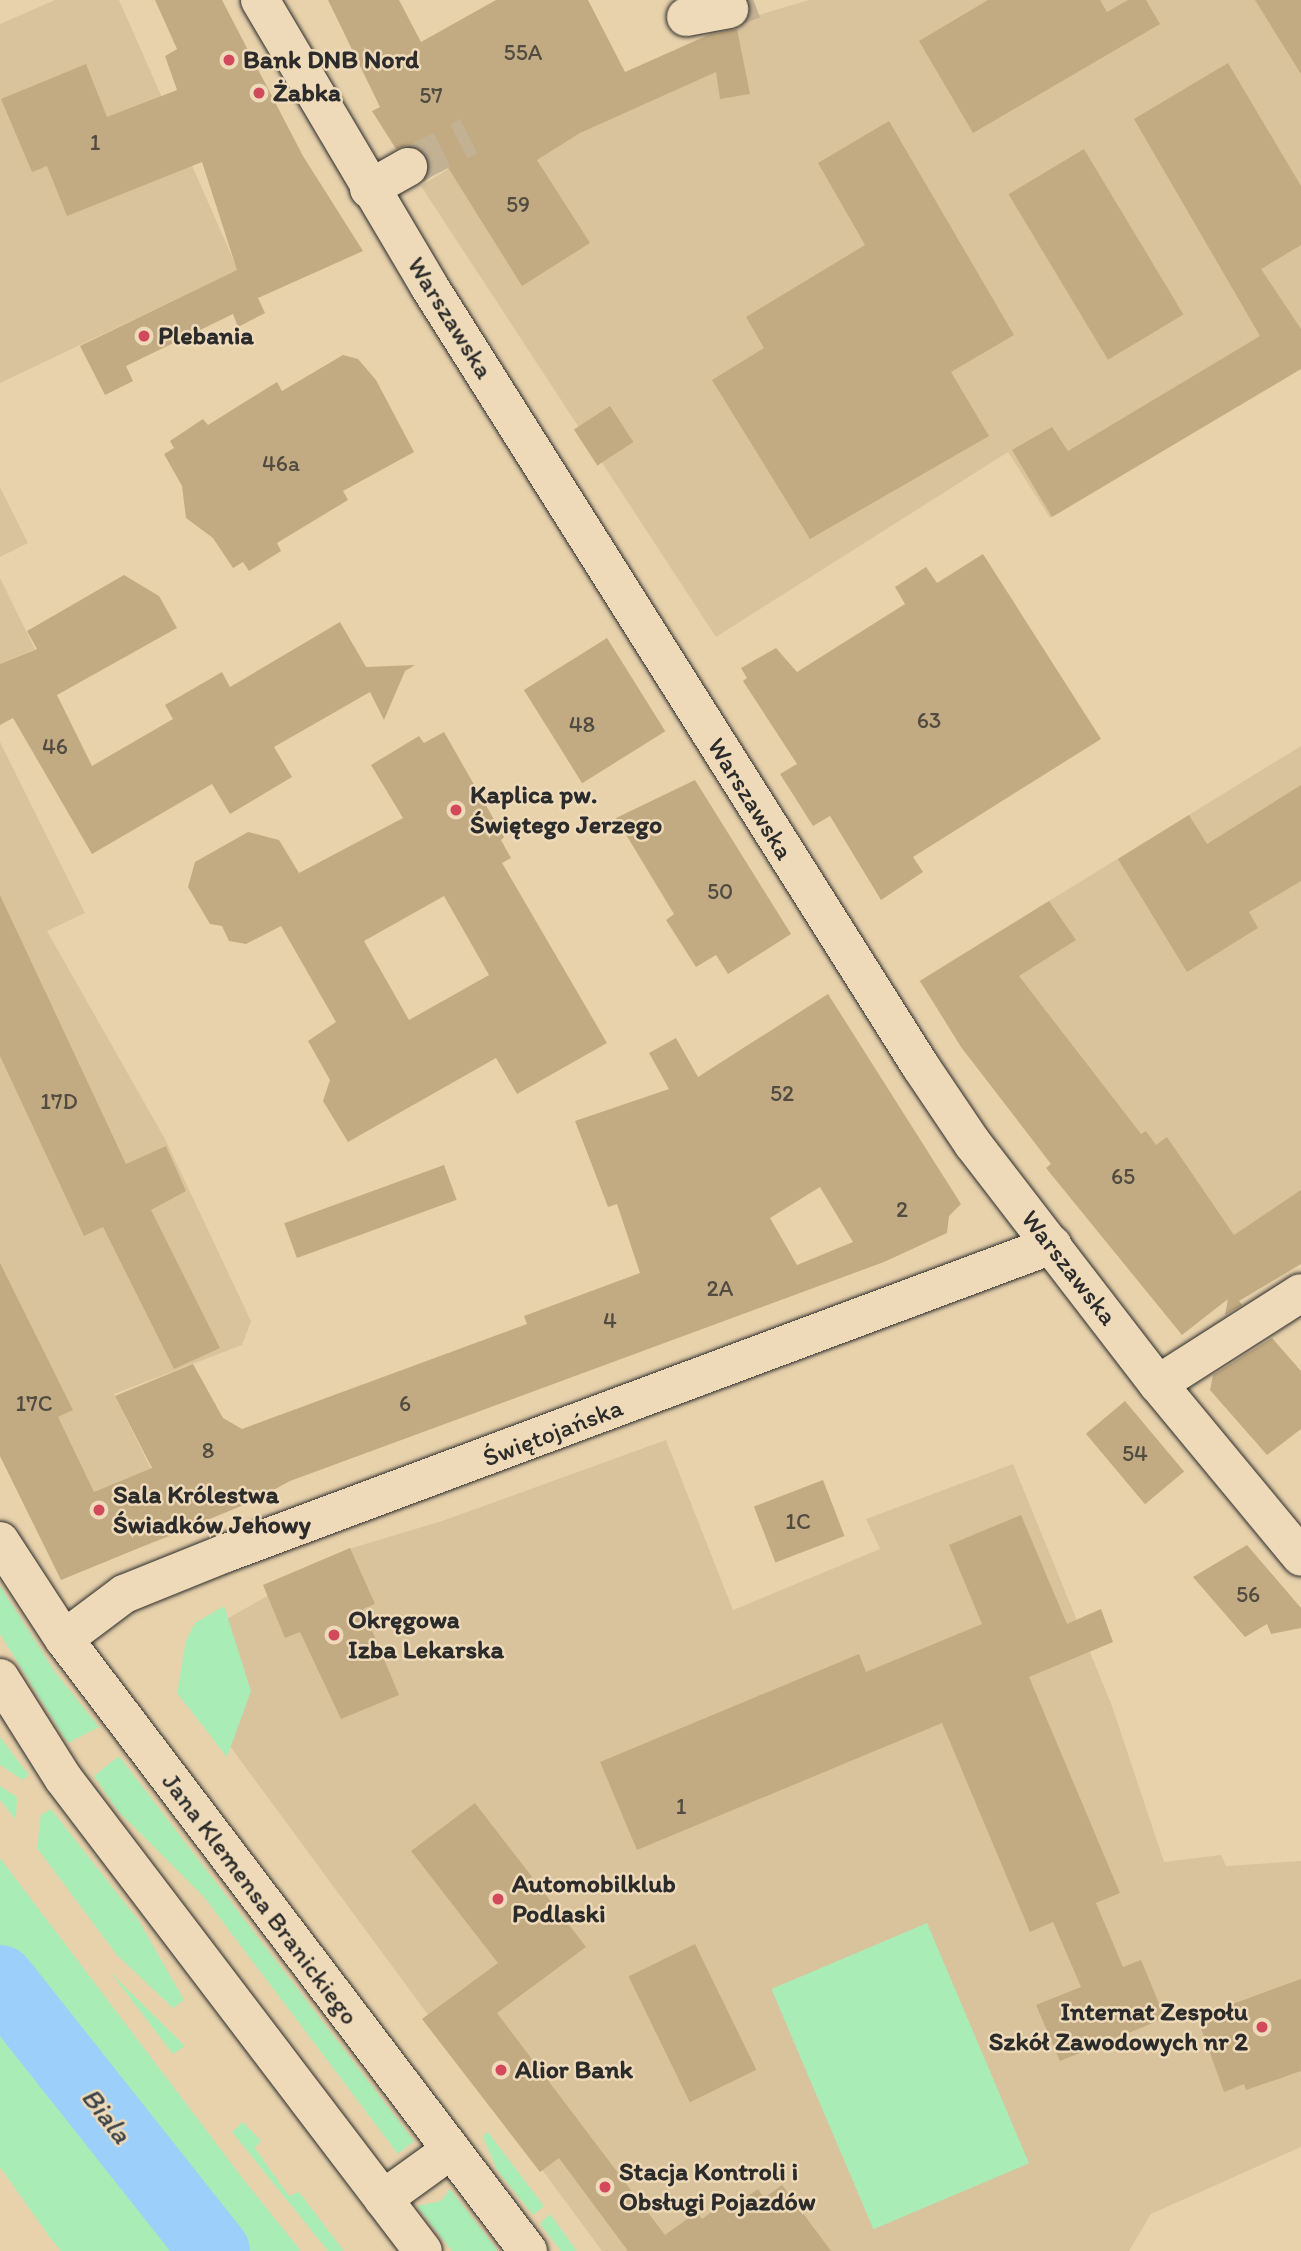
<!DOCTYPE html>
<meta charset="utf-8">
<style>
body{margin:0}
#map{position:relative;width:1301px;height:2251px;overflow:hidden;background:#e8d2ac;font-family:Itim,sans-serif}
div>[style]{position:absolute}
[style*='--x']{left:calc(var(--x)*1px);top:calc(var(--y)*1px);width:calc(var(--w)*1px);rotate:calc(var(--a)*1deg)}
.built>*{inset:0;background:#d9c39d}
.green>*{inset:0;background:#a9ecb6;transform-origin:0 0}
.river>*{height:70px;margin:-35px;padding:0 35px;transform-origin:35px;border-radius:35px;background:#9cd0fa}
.building>*{inset:0;background:#c2ab82;transform-origin:0 0}
.street-tunnel>*{height:38px;margin-top:-19px;transform-origin:0;background:repeating-linear-gradient(90deg,#c2b192 0 38px,transparent 0 57px)}
.roads{filter:drop-shadow(0 0 2px #2b2b2b) drop-shadow(0 0 2px #2b2b2b)}
.street>*{height:38px;margin:-19px;padding:0 19px;transform-origin:19px;border-radius:19px;background:#eedab8}
.secondary>*{height:38px;margin:-19px;padding:0 19px;transform-origin:19px;border-radius:19px;background:#eedab8}
.dots>*{width:19px;height:19px;translate:-50% -50%;box-sizing:border-box;border:4px solid #eedab8;border-radius:50%}
span{translate:-50% -50%;white-space:nowrap;text-align:center;line-height:1.15;-webkit-text-stroke:5px #eedab8;paint-order:stroke}
.number-label{font-size:23px;color:#514b41}
.number-label span{-webkit-text-stroke-width:0}
.poi-label{font-size:26px;color:#2b2b2b;font-weight:700}
.left{translate:0 -50%;text-align:left}
.right{translate:-100% -50%;text-align:right}
.street-label{font-size:26px;color:#2b2b2b}
.water-label{font-size:28px;color:#3c444a;font-style:italic}
</style>
<div id="map">
<div class="built">
<i style="clip-path:polygon(55px 0,119px 0,238px 270px,0 383px,0 24px)"></i>
<i style="clip-path:polygon(809px 0,1301px 0,1301px 365px,1050px 518px,1008px 452px,716px 637px,421px 186px,535px 115px,732px 23px)"></i>
<i style="clip-path:polygon(0 487px,28px 543px,0 557px)"></i>
<i style="clip-path:polygon(0 578px,35px 649px,0 664px)"></i>
<i style="clip-path:polygon(0 742px,85px 913px,47px 931px,165px 1139px,251px 1321px,242px 1345px,114px 1394px,182px 1532px,60px 1577px,0 1456px)"></i>
<i style="clip-path:polygon(1301px 746px,1301px 1257px,1185px 1325px,919px 981px)"></i>
<i style="clip-path:polygon(666px 1440px,733px 1610px,880px 1549px,866px 1519px,1013px 1464px,1112px 1706px,1164px 1862px,1221px 1855px,1226px 1866px,1301px 1861px,1301px 2147px,1151px 2214px,1129px 2251px,602px 2251px,204px 1711px,209px 1629px,352px 1548px,442px 1521px)"></i>
</div>
<div class="green">
<i style="clip-path:polygon(0 1586px,55px 1672px,99px 1727px,68px 1743px,0 1634px)"></i>
<i style="clip-path:polygon(224px 1606px,251px 1691px,227px 1757px,177px 1693px,186px 1641px,195px 1623px)"></i>
<i style="clip-path:polygon(0 1737px,29px 1775px,23px 1780px,0 1765px)"></i>
<i style="clip-path:polygon(119px 1756px,414px 2141px,398px 2154px,204px 1897px,118px 1811px,94px 1776px)"></i>
<i style="clip-path:polygon(0 1786px,17px 1797px,16px 1820px,0 1800px)"></i>
<i style="clip-path:polygon(51px 1809px,139px 1921px,184px 2000px,173px 2008px,117px 1955px,37px 1848px,41px 1815px)"></i>
<i style="clip-path:polygon(0 1858px,244px 2180px,301px 2251px,61px 2251px,51px 2239px,0 2167px)"></i>
<i style="left:927px;top:1923px;width:261px;height:169px;rotate:67deg"></i>
<i style="clip-path:polygon(110px 1972px,185px 2046px,173px 2054px)"></i>
<i style="clip-path:polygon(243px 2122px,261px 2141px,255px 2148px,289px 2196px,299px 2192px,344px 2251px,328px 2251px,232px 2132px)"></i>
<i style="clip-path:polygon(487px 2131px,544px 2206px,533px 2215px,497px 2170px,483px 2137px)"></i>
<i style="clip-path:polygon(450px 2189px,498px 2251px,452px 2251px,417px 2206px,441px 2201px)"></i>
<i style="clip-path:polygon(550px 2214px,577px 2251px,561px 2251px,540px 2224px)"></i>
</div>
<div class="river">
<i style="--x:0;--y:1980;--w:346;--a:51.6"></i>
</div>
<div class="building">
<i style="clip-path:polygon(155px 0,222px 0,303px 156px,363px 251px,258px 298px,265px 313px,238px 327px,233px 314px,126px 366px,133px 381px,105px 395px,80px 346px,237px 270px,202px 162px,67px 216px,47px 166px,32px 172px,1px 99px,86px 64px,107px 117px,177px 90px,165px 56px,177px 49px)"></i>
<i style="clip-path:polygon(328px 0,399px 0,421px 42px,496px 0,588px 0,625px 72px,709px 35px,737px 29px,750px 94px,720px 99px,716px 72px,580px 133px,537px 160px,590px 243px,522px 286px,447px 166px,423px 182px,430px 168px,427px 156px,409px 145px,396px 149px,372px 111px,380px 107px)"></i>
<i style="clip-path:polygon(988px 0,1100px 0,1107px 12px,1128px 0,1146px 0,1160px 24px,973px 133px,919px 41px)"></i>
<i style="clip-path:polygon(1255px 0,1301px 0,1301px 74px)"></i>
<i style="clip-path:polygon(1228px 63px,1301px 186px,1301px 245px,1261px 269px,1301px 329px,1301px 369px,1052px 517px,1012px 450px,1052px 427px,1068px 451px,1260px 336px,1134px 119px)"></i>
<i style="clip-path:polygon(889px 121px,1014px 335px,951px 372px,989px 436px,810px 539px,712px 380px,764px 348px,746px 317px,865px 245px,818px 163px)"></i>
<i style="left:1084px;top:149px;width:193px;height:88px;rotate:59deg"></i>
<i style="clip-path:polygon(343px 355px,358px 359px,376px 380px,414px 452px,343px 491px,348px 500px,277px 543px,281px 551px,249px 571px,243px 562px,233px 568px,213px 538px,186px 518px,182px 486px,164px 454px,174px 448px,170px 441px,203px 419px,208px 425px,277px 382px,282px 391px)"></i>
<i style="left:610px;top:406px;width:43px;height:43px;rotate:57deg"></i>
<i style="clip-path:polygon(983px 554px,1101px 739px,913px 857px,923px 872px,881px 900px,830px 816px,813px 826px,780px 774px,797px 764px,743px 681px,747px 678px,741px 668px,776px 648px,797px 672px,905px 604px,895px 587px,926px 567px,937px 583px)"></i>
<i style="clip-path:polygon(124px 575px,159px 596px,177px 628px,57px 695px,92px 766px,173px 719px,165px 705px,222px 672px,230px 687px,340px 622px,366px 667px,415px 665px,405px 671px,384px 720px,370px 692px,274px 747px,292px 777px,230px 814px,212px 784px,92px 854px,13px 718px,0 725px,0 664px,37px 649px,27px 631px)"></i>
<i style="left:607px;top:638px;width:110px;height:98px;rotate:58deg"></i>
<i style="clip-path:polygon(evenodd,444px 732px,504px 837px,501px 840px,511px 858px,502px 863px,607px 1043px,517px 1094px,496px 1058px,348px 1142px,323px 1101px,330px 1080px,308px 1041px,336px 1022px,281px 926px,246px 944px,229px 941px,222px 926px,210px 924px,188px 887px,195px 862px,248px 832px,279px 840px,299px 873px,403px 818px,371px 765px,419px 736px,424px 743px,444px 732px,444px 896px,489px 975px,409px 1020px,364px 941px,444px 896px)"></i>
<i style="clip-path:polygon(695px 780px,791px 934px,728px 974px,716px 955px,696px 967px,666px 920px,674px 914px,616px 818px)"></i>
<i style="clip-path:polygon(1301px 785px,1301px 881px,1249px 912px,1258px 928px,1187px 972px,1118px 859px,1189px 815px,1207px 844px)"></i>
<i style="clip-path:polygon(0 895px,126px 1164px,166px 1146px,186px 1191px,151px 1210px,220px 1348px,174px 1369px,103px 1227px,84px 1236px,0 1056px)"></i>
<i style="clip-path:polygon(1049px 901px,1076px 940px,1019px 976px,1141px 1134px,1146px 1131px,1156px 1145px,1167px 1137px,1234px 1235px,1301px 1190px,1301px 1264px,1239px 1301px,1242px 1305px,1225px 1315px,1228px 1299px,1182px 1335px,1046px 1168px,1051px 1164px,961px 1047px,920px 981px)"></i>
<i style="clip-path:polygon(evenodd,828px 994px,961px 1204px,949px 1216px,947px 1233px,884px 1262px,290px 1481px,251px 1502px,61px 1580px,0 1456px,0 1263px,73px 1410px,58px 1417px,94px 1492px,152px 1468px,115px 1396px,193px 1364px,223px 1418px,242px 1429px,527px 1324px,524px 1316px,640px 1273px,617px 1204px,608px 1207px,575px 1121px,669px 1089px,649px 1053px,676px 1038px,698px 1077px,828px 994px,820px 1187px,853px 1242px,797px 1265px,770px 1218px,820px 1187px)"></i>
<i style="left:444px;top:1165px;width:37px;height:170px;rotate:70deg"></i>
<i style="clip-path:polygon(1272px 1338px,1301px 1371px,1301px 1429px,1267px 1455px,1210px 1390px,1213px 1375px)"></i>
<i style="left:1125px;top:1401px;width:92px;height:51px;rotate:50deg"></i>
<i style="left:823px;top:1480px;width:60px;height:74px;rotate:69deg"></i>
<i style="clip-path:polygon(1021px 1515px,1067px 1624px,1101px 1609px,1113px 1642px,1029px 1677px,1120px 1893px,1096px 1903px,1123px 1967px,1141px 1960px,1165px 2018px,1060px 2061px,1036px 2005px,1081px 1987px,1053px 1922px,1030px 1932px,942px 1723px,637px 1850px,600px 1762px,859px 1654px,866px 1672px,982px 1624px,949px 1545px)"></i>
<i style="clip-path:polygon(1247px 1545px,1301px 1608px,1301px 1628px,1271px 1634px,1267px 1624px,1245px 1637px,1193px 1577px)"></i>
<i style="clip-path:polygon(350px 1548px,375px 1604px,363px 1609px,399px 1695px,341px 1719px,300px 1632px,285px 1638px,263px 1585px)"></i>
<i style="clip-path:polygon(475px 1803px,586px 1947px,497px 2013px,665px 2235px,697px 2212px,702px 2219px,728px 2200px,733px 2207px,758px 2189px,764px 2198px,782px 2185px,831px 2251px,628px 2251px,559px 2158px,540px 2172px,422px 2019px,498px 1963px,411px 1851px)"></i>
<i style="left:695px;top:1944px;width:140px;height:74px;rotate:64deg"></i>
<i style="clip-path:polygon(1301px 1979px,1301px 2071px,1246px 2090px,1244px 2084px,1224px 2092px,1197px 2017px)"></i>
</div>
<div class="street-tunnel">
<i style="--x:729;--y:9;--w:26;--a:-21"></i>
<i style="--x:408;--y:167;--w:68;--a:-26.9"></i>
</div>
<div class="roads">
<div class="street">
<i style="--x:686;--y:17;--w:44;--a:-10.5"></i>
<i style="--x:369;--y:189;--w:45;--a:-29.4"></i>
<i style="--x:1158;--y:1384;--w:169;--a:-32.5"></i>
<i style="--x:64;--y:1639;--w:75;--a:-36.9"></i>
<i style="--x:124;--y:1594;--w:110;--a:-21.9"></i>
<i style="--x:226;--y:1553;--w:882;--a:-20.45"></i>
</div>
<div class="secondary">
<i style="--x:260;--y:0;--w:332;--a:59.4"></i>
<i style="--x:429;--y:286;--w:923;--a:57.79"></i>
<i style="--x:921;--y:1067;--w:93;--a:56"></i>
<i style="--x:973;--y:1144;--w:303;--a:52.4"></i>
<i style="--x:1158;--y:1384;--w:224;--a:50.4"></i>
<i style="--x:0;--y:1541;--w:117;--a:56.9"></i>
<i style="--x:64;--y:1639;--w:768;--a:52.83"></i>
<i style="--x:0;--y:1678;--w:118;--a:57.8"></i>
<i style="--x:63;--y:1778;--w:594;--a:52.73"></i>
<i style="--x:383;--y:2199;--w:84;--a:-35.8"></i>
</div>
</div>
<div class="dots">
<i style="left:229px;top:60px;background:#d1495b"></i>
<i style="left:259px;top:93px;background:#d1495b"></i>
<i style="left:144px;top:336px;background:#d1495b"></i>
<i style="left:456px;top:810px;background:#d1495b"></i>
<i style="left:99px;top:1510px;background:#d1495b"></i>
<i style="left:334px;top:1635px;background:#d1495b"></i>
<i style="left:498px;top:1899px;background:#d1495b"></i>
<i style="left:1262px;top:2027px;background:#d1495b"></i>
<i style="left:501px;top:2070px;background:#d1495b"></i>
<i style="left:605px;top:2187px;background:#d1495b"></i>
</div>
<div class="number-label">
<span style="left:523px;top:52px">55A</span>
<span style="left:431px;top:95px">57</span>
<span style="left:95px;top:142px">1</span>
<span style="left:518px;top:204px">59</span>
<span style="left:281px;top:463px">46a</span>
<span style="left:929px;top:720px">63</span>
<span style="left:582px;top:724px">48</span>
<span style="left:55px;top:746px">46</span>
<span style="left:720px;top:891px">50</span>
<span style="left:782px;top:1093px">52</span>
<span style="left:59px;top:1101px">17D</span>
<span style="left:1123px;top:1176px">65</span>
<span style="left:902px;top:1209px">2</span>
<span style="left:720px;top:1288px">2A</span>
<span style="left:610px;top:1320px">4</span>
<span style="left:34px;top:1403px">17C</span>
<span style="left:405px;top:1403px">6</span>
<span style="left:208px;top:1450px">8</span>
<span style="left:1135px;top:1453px">54</span>
<span style="left:798px;top:1521px">1C</span>
<span style="left:1248px;top:1594px">56</span>
<span style="left:681px;top:1806px">1</span>
</div>
<div class="poi-label">
<span class="left" style="left:243px;top:60px">Bank DNB Nord</span>
<span class="left" style="left:273px;top:93px">Żabka</span>
<span class="left" style="left:158px;top:336px">Plebania</span>
<span class="left" style="left:470px;top:810px">Kaplica pw.<br>Świętego Jerzego</span>
<span class="left" style="left:113px;top:1510px">Sala Królestwa<br>Świadków Jehowy</span>
<span class="left" style="left:348px;top:1635px">Okręgowa<br>Izba Lekarska</span>
<span class="left" style="left:512px;top:1899px">Automobilklub<br>Podlaski</span>
<span class="right" style="left:1248px;top:2027px">Internat Zespołu<br>Szkół Zawodowych nr 2</span>
<span class="left" style="left:515px;top:2070px">Alior Bank</span>
<span class="left" style="left:619px;top:2187px">Stacja Kontroli i<br>Obsługi Pojazdów</span>
</div>
<div class="street-label">
<span style="left:450px;top:318px;rotate:58deg">Warszawska</span>
<span style="left:750px;top:799px;rotate:58deg">Warszawska</span>
<span style="left:1069px;top:1268px;rotate:52deg">Warszawska</span>
<span style="left:553px;top:1433px;rotate:-21deg">Świętojańska</span>
<span style="left:260px;top:1899px;rotate:53deg">Jana Klemensa Branickiego</span>
</div>
<div class="water-label">
<span style="left:107px;top:2115px;rotate:52deg">Biala</span>
</div>
</div>
